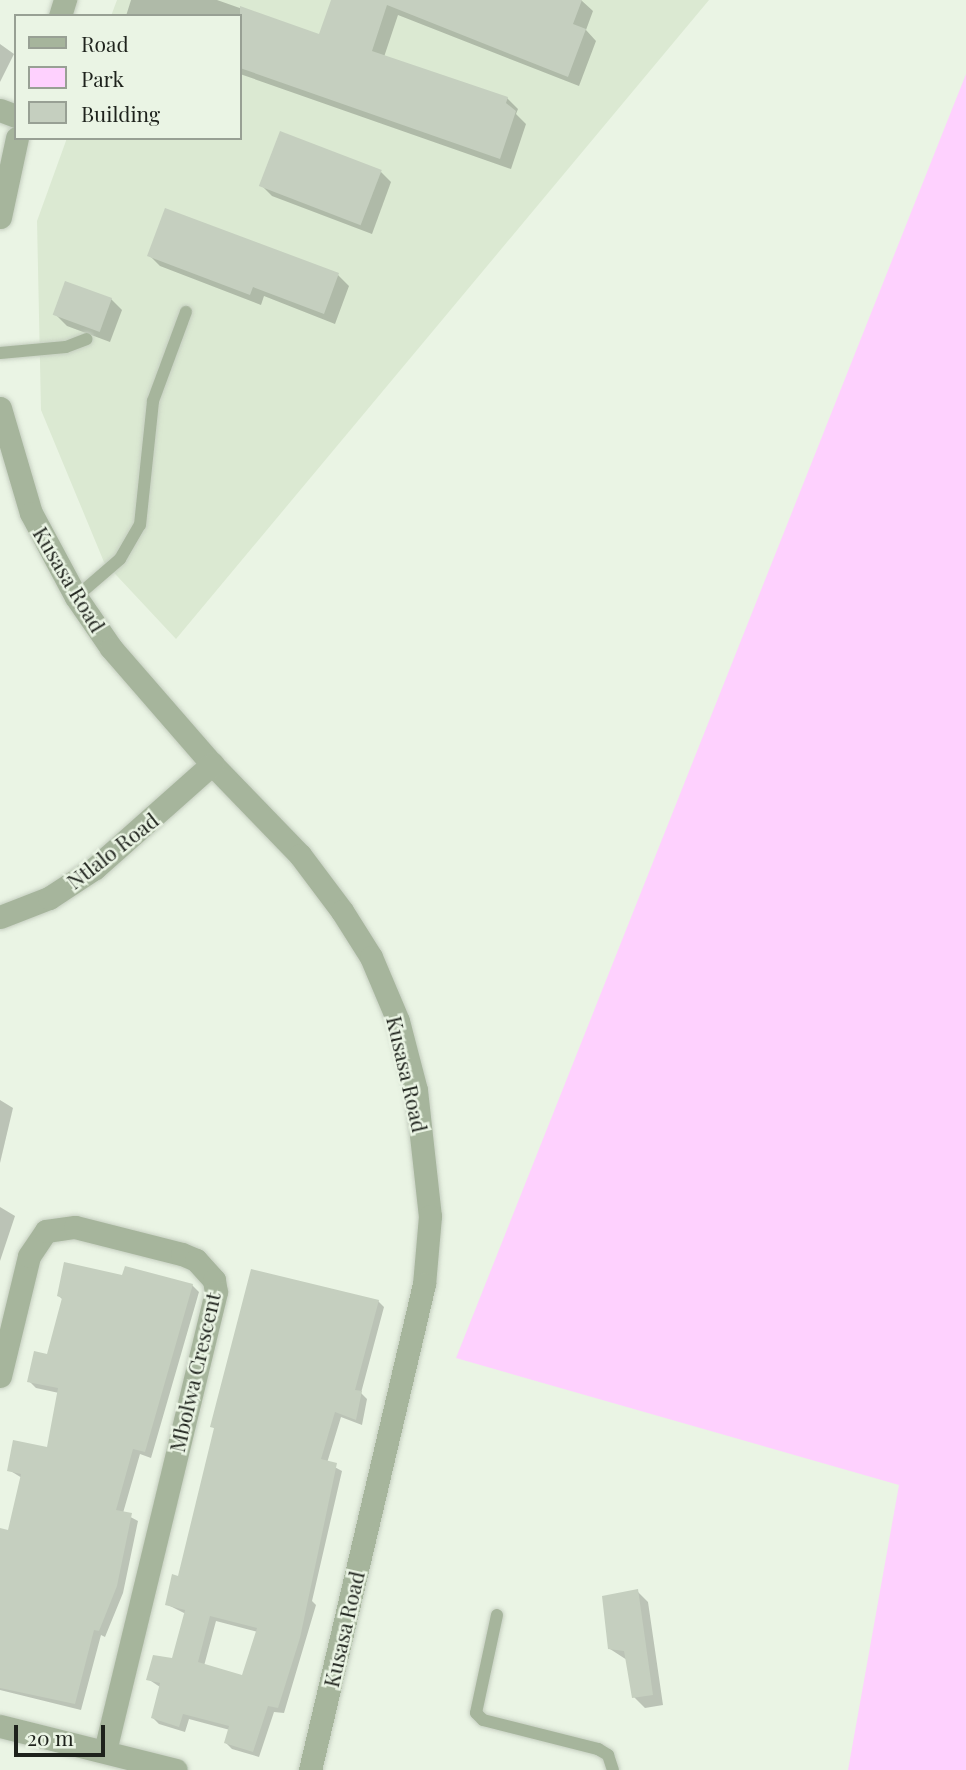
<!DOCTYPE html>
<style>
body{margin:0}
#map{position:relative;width:966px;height:1770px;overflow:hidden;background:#eaf4e4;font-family:"Playfair Display",serif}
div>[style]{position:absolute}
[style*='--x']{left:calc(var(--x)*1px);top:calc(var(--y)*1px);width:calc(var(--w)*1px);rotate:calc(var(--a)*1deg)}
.built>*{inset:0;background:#dbe9d2}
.green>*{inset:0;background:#fed1fe}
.shadow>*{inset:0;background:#0003}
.building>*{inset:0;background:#c5cfbf;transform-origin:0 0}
.roads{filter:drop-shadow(0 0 2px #c5cec0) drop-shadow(0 0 2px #c5cec0)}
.lane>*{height:12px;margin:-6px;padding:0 6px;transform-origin:6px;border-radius:6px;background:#a6b59c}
.street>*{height:23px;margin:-11.5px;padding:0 11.5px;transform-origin:11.5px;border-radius:11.5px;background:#a6b59c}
span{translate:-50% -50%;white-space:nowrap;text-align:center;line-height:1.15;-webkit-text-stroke:5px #eaf4e4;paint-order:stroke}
.street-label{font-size:21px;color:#1e221c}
.legend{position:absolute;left:14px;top:14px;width:228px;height:126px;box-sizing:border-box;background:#eaf4e4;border:2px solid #98a094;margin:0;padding:9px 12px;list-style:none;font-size:21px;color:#1e221c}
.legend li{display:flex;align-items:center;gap:14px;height:35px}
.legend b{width:35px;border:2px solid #98a094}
.scale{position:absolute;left:14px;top:1725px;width:91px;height:32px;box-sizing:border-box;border:4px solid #1e221c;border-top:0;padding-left:9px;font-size:21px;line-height:24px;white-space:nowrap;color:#1e221c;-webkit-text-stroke:5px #eaf4e4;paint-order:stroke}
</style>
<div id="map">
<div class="built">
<i style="clip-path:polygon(117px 0,709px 0,176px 639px,104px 562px,41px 410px,37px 221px,67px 138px,240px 138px,240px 16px,111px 16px)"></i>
</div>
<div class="green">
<i style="clip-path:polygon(966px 74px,966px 1770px,848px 1770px,899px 1485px,456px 1358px)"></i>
</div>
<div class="shadow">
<i style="clip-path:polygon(131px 0,217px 0,320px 36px,333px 0,581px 0,593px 11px,586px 30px,596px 41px,579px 86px,398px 15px,384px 57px,507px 98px,518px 109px,516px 114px,526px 124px,511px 169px,240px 74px,240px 16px,126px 16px)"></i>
<i style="clip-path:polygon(0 44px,14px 54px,0 82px)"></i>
<i style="clip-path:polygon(381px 172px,391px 182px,372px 234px,272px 196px,261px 185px)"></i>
<i style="clip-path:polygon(166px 211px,338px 275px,349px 286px,335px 324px,264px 296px,261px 305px,160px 266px,149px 255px)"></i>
<i style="clip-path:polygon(111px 299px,122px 310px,110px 342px,67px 326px,56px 315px)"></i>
<i style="clip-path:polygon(0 1100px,13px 1108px,0 1163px)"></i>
<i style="clip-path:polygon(0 1207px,15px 1216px,0 1261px)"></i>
<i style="clip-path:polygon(123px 1277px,192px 1285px,199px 1292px,151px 1458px,140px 1454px,123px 1513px,138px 1521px,123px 1593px,105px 1637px,101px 1635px,81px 1710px,0 1690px,0 1534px,10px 1532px,22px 1478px,9px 1470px,48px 1449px,59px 1393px,36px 1388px,29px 1381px,48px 1356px,63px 1300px,59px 1296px)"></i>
<i style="clip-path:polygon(evenodd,378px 1301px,384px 1307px,361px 1393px,367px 1399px,362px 1425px,341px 1417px,327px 1463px,342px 1471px,312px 1601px,316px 1605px,284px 1713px,274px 1712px,259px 1757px,232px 1749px,226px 1743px,230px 1730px,189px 1719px,185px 1732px,159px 1724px,153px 1718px,160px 1687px,148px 1679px,173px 1660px,186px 1614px,166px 1604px,180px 1578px,216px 1430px,212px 1426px,378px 1301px,216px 1621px,258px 1632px,244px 1677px,204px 1666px,216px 1621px)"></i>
<i style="clip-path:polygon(637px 1591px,648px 1602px,663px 1705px,645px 1708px,634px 1697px,627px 1660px,610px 1649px)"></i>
</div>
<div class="building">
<i style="clip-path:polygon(331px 0,582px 0,573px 24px,586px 29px,568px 77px,387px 5px,372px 51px,508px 97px,506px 103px,516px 111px,500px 159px,240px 68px,240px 6px,319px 34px)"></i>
<i style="left:280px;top:131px;width:109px;height:59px;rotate:21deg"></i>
<i style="clip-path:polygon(165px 208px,339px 273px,324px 314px,253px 287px,250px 295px,147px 256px)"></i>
<i style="left:65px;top:281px;width:50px;height:36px;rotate:20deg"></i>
<i style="clip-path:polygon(64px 1262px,122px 1275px,125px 1266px,193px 1284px,145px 1452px,133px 1449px,116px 1510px,132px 1513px,117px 1586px,99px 1631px,94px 1630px,75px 1704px,0 1688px,0 1528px,8px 1530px,21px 1474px,7px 1471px,13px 1440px,47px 1447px,58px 1388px,27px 1382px,34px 1351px,47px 1354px,62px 1298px,57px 1296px)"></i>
<i style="clip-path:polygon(evenodd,251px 1269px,379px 1300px,355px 1390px,362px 1391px,356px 1420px,335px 1412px,321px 1459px,337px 1463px,300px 1638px,278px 1708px,268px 1706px,253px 1752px,224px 1743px,229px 1726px,183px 1714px,179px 1727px,151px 1718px,160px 1683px,146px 1680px,153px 1655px,172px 1658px,185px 1610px,165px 1605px,172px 1574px,178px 1576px,214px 1428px,210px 1427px,251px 1269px,210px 1616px,257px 1628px,242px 1675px,198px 1662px,210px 1616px)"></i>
<i style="clip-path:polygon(638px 1589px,653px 1695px,632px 1698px,624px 1651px,608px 1649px,602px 1596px)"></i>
</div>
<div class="roads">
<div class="lane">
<i style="--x:0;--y:353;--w:66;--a:-5.2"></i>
<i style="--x:66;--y:347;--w:22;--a:-21"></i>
<i style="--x:76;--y:597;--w:58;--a:-40.8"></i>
<i style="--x:120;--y:559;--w:39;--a:-60"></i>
<i style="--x:140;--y:525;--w:125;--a:-84"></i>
<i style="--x:153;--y:401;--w:95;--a:-69.7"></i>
<i style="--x:497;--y:1615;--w:100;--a:102.1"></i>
<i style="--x:476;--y:1713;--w:10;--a:45"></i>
<i style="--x:483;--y:1720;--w:119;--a:14.2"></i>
<i style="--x:598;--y:1749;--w:12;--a:31"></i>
<i style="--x:608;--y:1755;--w:16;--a:72"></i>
</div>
<div class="street">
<i style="--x:60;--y:16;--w:17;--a:-73"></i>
<i style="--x:0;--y:110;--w:17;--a:21"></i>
<i style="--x:0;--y:217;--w:81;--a:-77.9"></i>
<i style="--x:0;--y:408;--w:109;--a:73.6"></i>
<i style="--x:31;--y:513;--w:95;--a:61.8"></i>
<i style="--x:76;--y:597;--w:62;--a:55.5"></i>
<i style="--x:111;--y:648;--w:154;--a:49"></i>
<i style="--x:212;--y:764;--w:127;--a:46"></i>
<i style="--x:300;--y:855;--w:70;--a:53.1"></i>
<i style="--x:342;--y:911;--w:54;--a:57.8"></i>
<i style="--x:371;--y:957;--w:69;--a:67.1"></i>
<i style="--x:398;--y:1021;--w:71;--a:75.4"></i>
<i style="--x:416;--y:1090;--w:127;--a:83.7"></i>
<i style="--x:430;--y:1216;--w:68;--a:95"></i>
<i style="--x:424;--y:1284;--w:499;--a:103.2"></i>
<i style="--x:0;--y:917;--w:53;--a:-21.2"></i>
<i style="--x:49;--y:898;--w:55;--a:-33.1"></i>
<i style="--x:95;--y:868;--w:157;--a:-41.6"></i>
<i style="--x:0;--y:1376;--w:123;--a:-76.4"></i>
<i style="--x:29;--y:1256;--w:30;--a:-56"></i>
<i style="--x:46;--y:1231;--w:29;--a:-8"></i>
<i style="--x:75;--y:1227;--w:110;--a:14.2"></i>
<i style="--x:182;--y:1254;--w:15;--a:23"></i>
<i style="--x:196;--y:1260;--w:27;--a:48"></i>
<i style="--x:214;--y:1280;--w:12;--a:81"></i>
<i style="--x:216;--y:1292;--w:472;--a:103.6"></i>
<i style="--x:0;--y:1726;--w:181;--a:14"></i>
</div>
</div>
<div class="street-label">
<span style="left:70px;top:579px;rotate:59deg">Kusasa Road</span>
<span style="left:112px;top:850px;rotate:-38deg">Ntlalo Road</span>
<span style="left:408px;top:1074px;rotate:77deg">Kusasa Road</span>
<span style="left:194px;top:1372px;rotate:-77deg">Mbolwa Crescent</span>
<span style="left:343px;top:1629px;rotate:-77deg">Kusasa Road</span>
</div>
<ul class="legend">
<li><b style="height:9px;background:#a6b59c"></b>Road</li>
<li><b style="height:19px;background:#fed1fe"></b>Park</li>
<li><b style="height:19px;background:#c5cfbf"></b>Building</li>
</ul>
<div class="scale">20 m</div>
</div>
